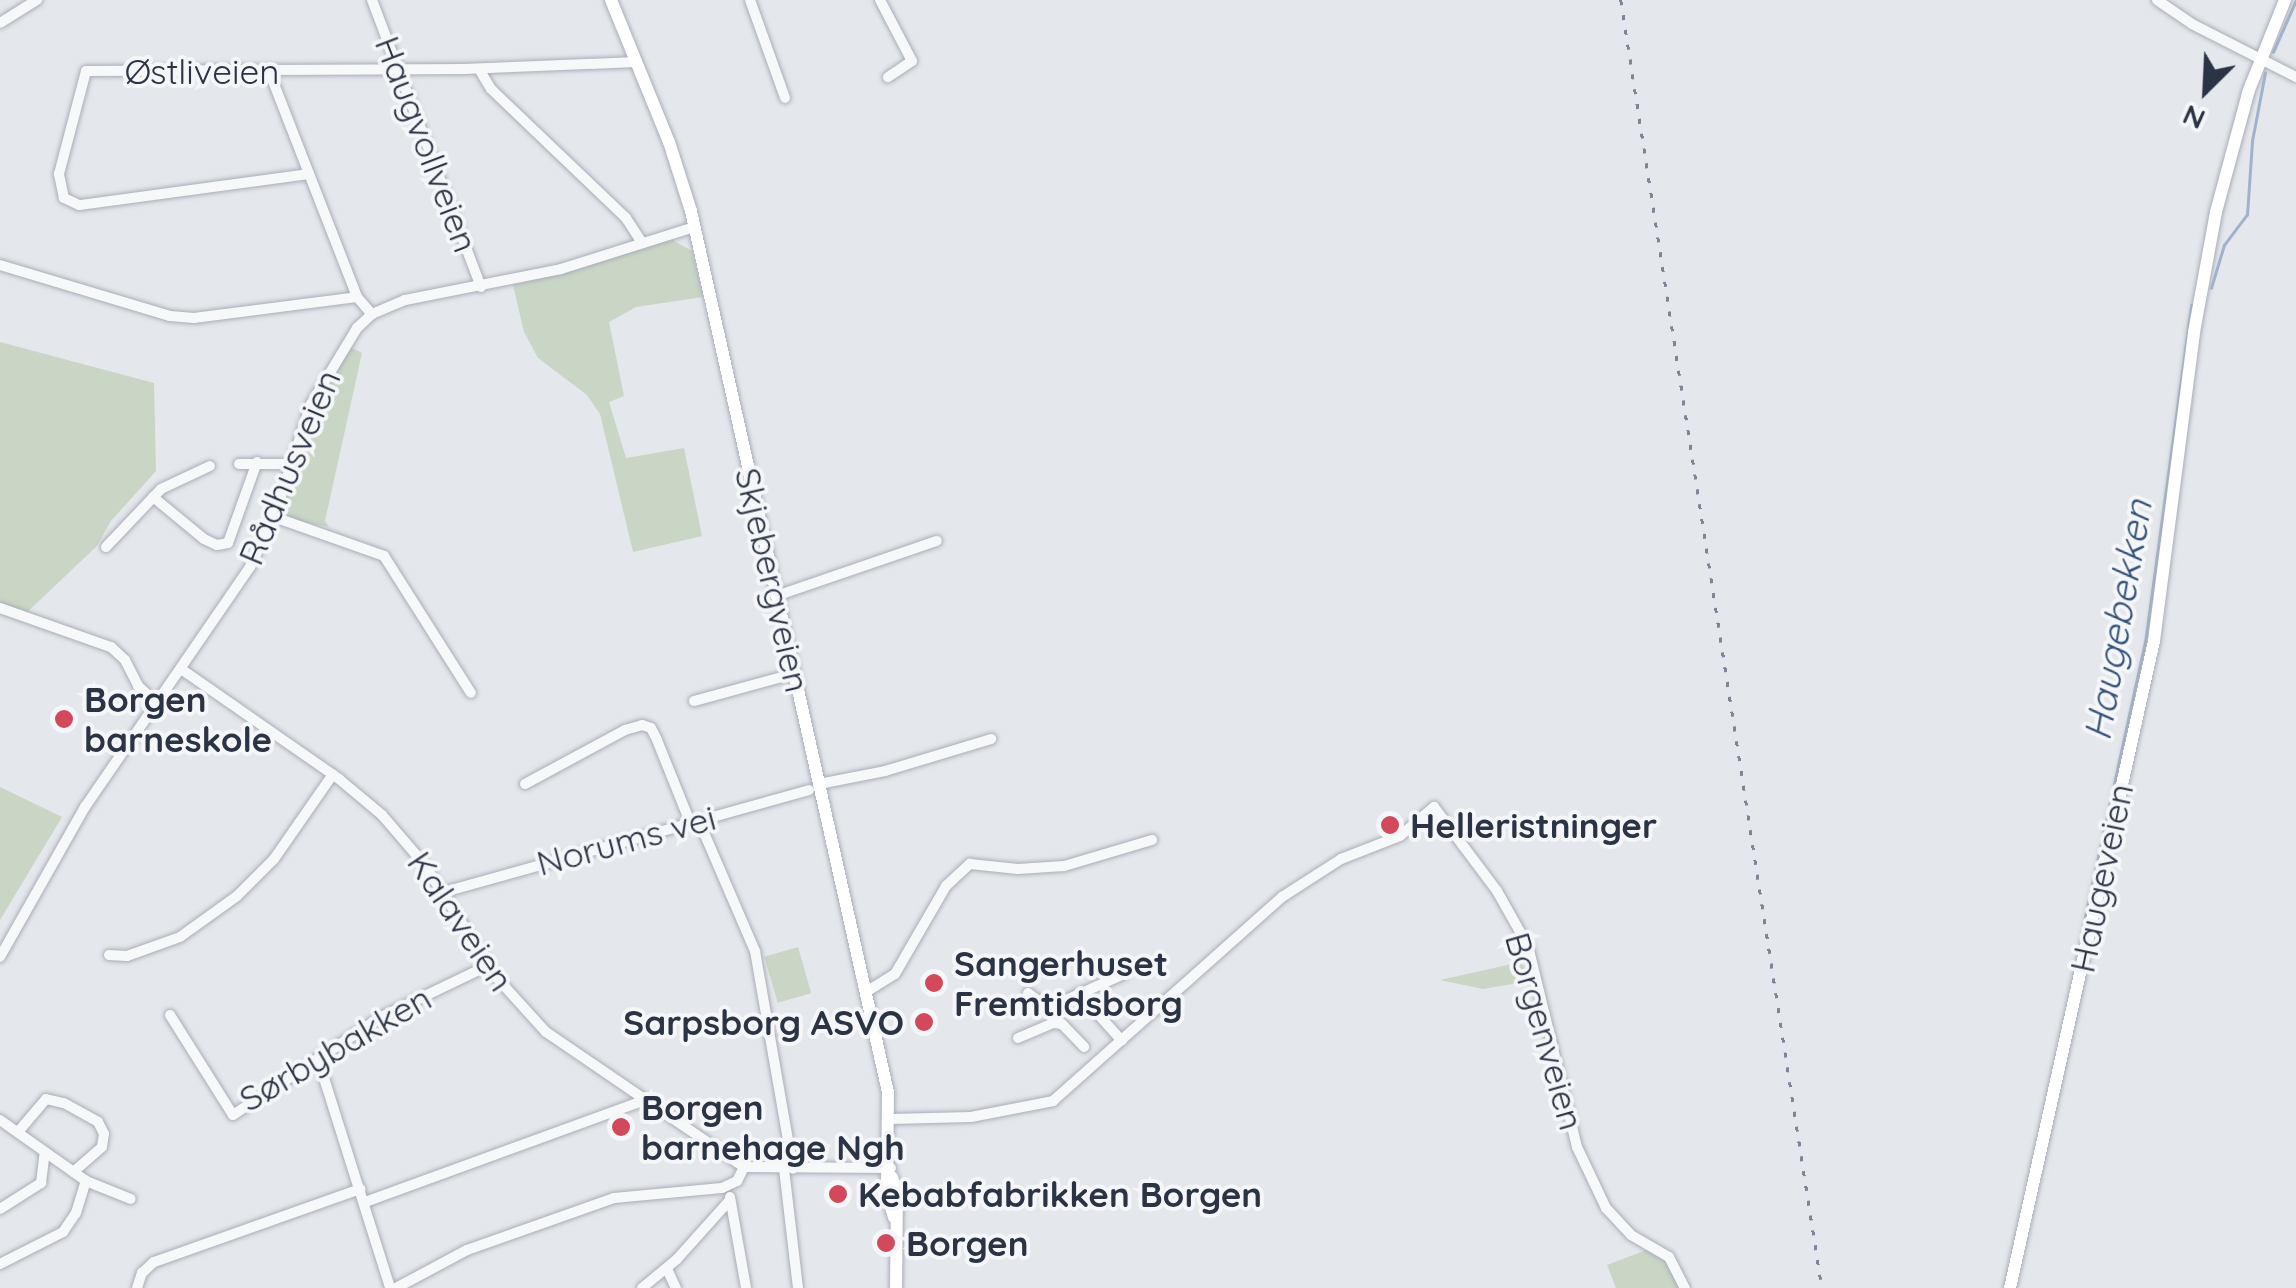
<!DOCTYPE html>
<meta charset="utf-8">
<style>
body{margin:0}
#map{position:relative;width:2296px;height:1288px;overflow:hidden;background:#e4e7ec;font-family:Quicksand,sans-serif}
div>[style]{position:absolute}
[style*='--x']{left:calc(var(--x)*1px);top:calc(var(--y)*1px);width:calc(var(--w)*1px);rotate:calc(var(--a)*1deg)}
.green>*{inset:0;background:#c9d6c5;transform-origin:0 0}
.stream>*{height:2.5px;margin:-1.25px;padding:0 1.25px;transform-origin:1.25px;border-radius:1.25px;background:#9fb4cc}
.roads{filter:drop-shadow(0 0 2px #a9aeb7) drop-shadow(0 0 2px #a9aeb7)}
.minor>*{height:10px;margin:-5px;padding:0 5px;transform-origin:5px;border-radius:5px;background:#f7f8fa}
.major>*{height:12px;margin:-6px;padding:0 6px;transform-origin:6px;border-radius:6px;background:#fff}
.rail>*{height:2.5px;margin-top:-1.25px;transform-origin:0;background:repeating-linear-gradient(90deg,#7d8696 0 5px,transparent 0 15px)}
.dots>*{width:28px;height:28px;translate:-50% -50%;box-sizing:border-box;border:5px solid #f4f6f9;border-radius:50%}
span{translate:-50% -50%;white-space:nowrap;text-align:center;line-height:1.15;-webkit-text-stroke:8px #f4f6f9;paint-order:stroke}
.street-label{font-size:35px;color:#2b3445}
.poi-label{font-size:35px;color:#2b3445;font-weight:700}
.left{translate:0 -50%;text-align:left}
.right{translate:-100% -50%;text-align:right}
.water-label{font-size:38px;color:#34527a;font-style:italic}
.north{position:absolute;left:2156px;top:40px;width:100px;height:100px;-webkit-text-stroke:8px #f4f6f9;paint-order:stroke;rotate:204deg;font-size:28px;font-weight:700;line-height:40px;text-align:center;color:#2b3445}
.north::after{content:'';display:block;margin:auto;width:35px;height:45px;background:#2b3445;clip-path:polygon(50% 0,100% 100%,50% 72%,0 100%)}
</style>
<div id="map">
<div class="green">
<i style="clip-path:polygon(672px 233px,674px 241px,692px 251px,703px 297px,636px 307px,609px 322px,624px 396px,609px 402px,626px 458px,684px 448px,702px 536px,633px 552px,600px 414px,587px 395px,538px 358px,524px 332px,513px 285px,560px 274px)"></i>
<i style="clip-path:polygon(0 342px,154px 383px,156px 471px,111px 521px,97px 546px,23px 616px,0 608px)"></i>
<i style="clip-path:polygon(344px 344px,362px 353px,325px 521px,329px 527px,274px 517px,302px 426px)"></i>
<i style="clip-path:polygon(0 787px,62px 817px,0 920px)"></i>
<i style="left:798px;top:947px;width:48px;height:35px;rotate:74deg"></i>
<i style="clip-path:polygon(1521px 962px,1531px 981px,1483px 989px,1440px 980px)"></i>
<i style="clip-path:polygon(1654px 1247px,1663px 1252px,1685px 1288px,1616px 1288px,1607px 1265px)"></i>
</div>
<div class="stream">
<i style="--x:2273;--y:52;--w:57;--a:-66.1"></i>
<i style="--x:2211;--y:288;--w:45;--a:-73.2"></i>
<i style="--x:2224;--y:245;--w:38;--a:-53"></i>
<i style="--x:2247;--y:215;--w:74;--a:-86.1"></i>
<i style="--x:2252;--y:141;--w:69;--a:-79.2"></i>
<i style="--x:2080;--y:940;--w:304;--a:-77.7"></i>
<i style="--x:2145;--y:643;--w:341;--a:-82.2"></i>
</div>
<div class="roads">
<div class="minor">
<i style="--x:372;--y:0;--w:307;--a:69.2"></i>
<i style="--x:750;--y:0;--w:104;--a:70.3"></i>
<i style="--x:880;--y:0;--w:69;--a:62.3"></i>
<i style="--x:912;--y:61;--w:29;--a:146"></i>
<i style="--x:2157;--y:0;--w:42;--a:34.4"></i>
<i style="--x:2192;--y:24;--w:117;--a:27"></i>
<i style="--x:0;--y:23;--w:44;--a:-31.9"></i>
<i style="--x:479;--y:69;--w:23;--a:59"></i>
<i style="--x:491;--y:89;--w:187;--a:43.7"></i>
<i style="--x:626;--y:218;--w:30;--a:57"></i>
<i style="--x:269;--y:71;--w:243;--a:68.7"></i>
<i style="--x:357;--y:297;--w:23;--a:49"></i>
<i style="--x:309;--y:174;--w:232;--a:172.3"></i>
<i style="--x:79;--y:205;--w:17;--a:-155"></i>
<i style="--x:64;--y:198;--w:25;--a:-102"></i>
<i style="--x:59;--y:174;--w:106;--a:-75.3"></i>
<i style="--x:86;--y:71;--w:378;--a:-0.3"></i>
<i style="--x:464;--y:69;--w:172;--a:-2.3"></i>
<i style="--x:0;--y:265;--w:177;--a:16.7"></i>
<i style="--x:170;--y:316;--w:24;--a:5"></i>
<i style="--x:194;--y:318;--w:164;--a:-7.3"></i>
<i style="--x:239;--y:464;--w:51;--a:0"></i>
<i style="--x:153;--y:497;--w:66;--a:39.5"></i>
<i style="--x:204;--y:539;--w:14;--a:25"></i>
<i style="--x:217;--y:545;--w:11;--a:-10"></i>
<i style="--x:228;--y:543;--w:86;--a:-70.3"></i>
<i style="--x:274;--y:517;--w:117;--a:19.5"></i>
<i style="--x:384;--y:556;--w:162;--a:57.6"></i>
<i style="--x:106;--y:547;--w:80;--a:-46.5"></i>
<i style="--x:161;--y:489;--w:54;--a:-25.1"></i>
<i style="--x:776;--y:596;--w:170;--a:-18.9"></i>
<i style="--x:0;--y:608;--w:118;--a:19.4"></i>
<i style="--x:111;--y:647;--w:19;--a:43"></i>
<i style="--x:125;--y:660;--w:29;--a:63"></i>
<i style="--x:138;--y:686;--w:24;--a:42"></i>
<i style="--x:181;--y:669;--w:193;--a:34.8"></i>
<i style="--x:339;--y:779;--w:56;--a:39.9"></i>
<i style="--x:382;--y:815;--w:65;--a:49.4"></i>
<i style="--x:424;--y:864;--w:135;--a:57.4"></i>
<i style="--x:497;--y:978;--w:73;--a:47.8"></i>
<i style="--x:546;--y:1032;--w:240;--a:34.3"></i>
<i style="--x:694;--y:701;--w:103;--a:-15.3"></i>
<i style="--x:525;--y:784;--w:114;--a:-28.4"></i>
<i style="--x:625;--y:730;--w:18;--a:-16"></i>
<i style="--x:642;--y:725;--w:9;--a:18"></i>
<i style="--x:651;--y:728;--w:13;--a:63"></i>
<i style="--x:657;--y:740;--w:88;--a:68.1"></i>
<i style="--x:819;--y:784;--w:67;--a:-11.1"></i>
<i style="--x:885;--y:771;--w:111;--a:-16.8"></i>
<i style="--x:699;--y:821;--w:142;--a:66.7"></i>
<i style="--x:755;--y:951;--w:221;--a:80.1"></i>
<i style="--x:444;--y:892;--w:379;--a:-15.6"></i>
<i style="--x:109;--y:955;--w:18;--a:3"></i>
<i style="--x:127;--y:956;--w:56;--a:-19.7"></i>
<i style="--x:180;--y:937;--w:70;--a:-35.7"></i>
<i style="--x:237;--y:896;--w:52;--a:-45"></i>
<i style="--x:274;--y:859;--w:103;--a:-55.2"></i>
<i style="--x:0;--y:957;--w:172;--a:-60.5"></i>
<i style="--x:85;--y:807;--w:291;--a:-55.5"></i>
<i style="--x:250;--y:567;--w:55;--a:-64.4"></i>
<i style="--x:274;--y:517;--w:119;--a:-71.9"></i>
<i style="--x:311;--y:404;--w:89;--a:-58.8"></i>
<i style="--x:357;--y:328;--w:21;--a:-43"></i>
<i style="--x:372;--y:314;--w:36;--a:-23"></i>
<i style="--x:405;--y:300;--w:159;--a:-11.2"></i>
<i style="--x:561;--y:269;--w:139;--a:-17.5"></i>
<i style="--x:866;--y:992;--w:34;--a:-32"></i>
<i style="--x:895;--y:974;--w:102;--a:-59.9"></i>
<i style="--x:946;--y:886;--w:33;--a:-43"></i>
<i style="--x:970;--y:864;--w:48;--a:5.9"></i>
<i style="--x:1018;--y:869;--w:46;--a:-3.7"></i>
<i style="--x:1064;--y:866;--w:92;--a:-16.5"></i>
<i style="--x:1028;--y:993;--w:25;--a:37"></i>
<i style="--x:1048;--y:1008;--w:83;--a:-24.1"></i>
<i style="--x:1079;--y:993;--w:64;--a:48.1"></i>
<i style="--x:170;--y:1015;--w:118;--a:57.8"></i>
<i style="--x:233;--y:1115;--w:178;--a:-33.5"></i>
<i style="--x:381;--y:1017;--w:118;--a:-25.7"></i>
<i style="--x:1018;--y:1038;--w:39;--a:-23"></i>
<i style="--x:1054;--y:1023;--w:8;--a:7"></i>
<i style="--x:1062;--y:1024;--w:32;--a:46"></i>
<i style="--x:318;--y:1059;--w:240;--a:72.5"></i>
<i style="--x:891;--y:1119;--w:80;--a:-1.4"></i>
<i style="--x:971;--y:1117;--w:84;--a:-11"></i>
<i style="--x:1053;--y:1101;--w:307;--a:-41.7"></i>
<i style="--x:1282;--y:897;--w:70;--a:-32.8"></i>
<i style="--x:1341;--y:859;--w:63;--a:-21.3"></i>
<i style="--x:1400;--y:836;--w:45;--a:-40.5"></i>
<i style="--x:1434;--y:807;--w:105;--a:53.1"></i>
<i style="--x:1497;--y:891;--w:63;--a:60.6"></i>
<i style="--x:1528;--y:946;--w:207;--a:76.3"></i>
<i style="--x:1577;--y:1147;--w:68;--a:64.6"></i>
<i style="--x:1606;--y:1208;--w:37;--a:47"></i>
<i style="--x:1631;--y:1235;--w:44;--a:30.1"></i>
<i style="--x:1669;--y:1257;--w:35;--a:63"></i>
<i style="--x:0;--y:1120;--w:105;--a:35.3"></i>
<i style="--x:86;--y:1181;--w:48;--a:21.8"></i>
<i style="--x:18;--y:1132;--w:43;--a:-49.7"></i>
<i style="--x:46;--y:1099;--w:18;--a:13"></i>
<i style="--x:64;--y:1103;--w:39;--a:29"></i>
<i style="--x:98;--y:1122;--w:13;--a:63"></i>
<i style="--x:104;--y:1134;--w:13;--a:99"></i>
<i style="--x:102;--y:1147;--w:38;--a:139"></i>
<i style="--x:784;--y:1169;--w:120;--a:83.3"></i>
<i style="--x:730;--y:1197;--w:92;--a:80"></i>
<i style="--x:365;--y:1202;--w:295;--a:-20"></i>
<i style="--x:0;--y:1209;--w:49;--a:-32.4"></i>
<i style="--x:41;--y:1183;--w:31;--a:-83"></i>
<i style="--x:0;--y:1264;--w:71;--a:-26.9"></i>
<i style="--x:63;--y:1232;--w:23;--a:-56"></i>
<i style="--x:76;--y:1213;--w:34;--a:-73"></i>
<i style="--x:667;--y:1269;--w:21;--a:65"></i>
<i style="--x:137;--y:1288;--w:16;--a:-72"></i>
<i style="--x:142;--y:1273;--w:16;--a:-43"></i>
<i style="--x:154;--y:1262;--w:219;--a:-19.5"></i>
<i style="--x:396;--y:1288;--w:81;--a:-28.2"></i>
<i style="--x:467;--y:1250;--w:156;--a:-19.5"></i>
<i style="--x:614;--y:1198;--w:108;--a:-5.3"></i>
<i style="--x:722;--y:1188;--w:17;--a:-25"></i>
<i style="--x:737;--y:1181;--w:16;--a:-63"></i>
<i style="--x:744;--y:1167;--w:147;--a:0.4"></i>
<i style="--x:642;--y:1288;--w:45;--a:-39.6"></i>
<i style="--x:677;--y:1259;--w:79;--a:-48.1"></i>
</div>
<div class="major">
<i style="--x:611;--y:0;--w:153;--a:67.8"></i>
<i style="--x:669;--y:142;--w:72;--a:72.3"></i>
<i style="--x:691;--y:211;--w:903;--a:77.4"></i>
<i style="--x:888;--y:1092;--w:101;--a:90.6"></i>
<i style="--x:887;--y:1193;--w:25;--a:74"></i>
<i style="--x:892;--y:1177;--w:16;--a:72"></i>
<i style="--x:897;--y:1192;--w:96;--a:90.6"></i>
<i style="--x:2010;--y:1288;--w:663;--a:-77.45"></i>
<i style="--x:2154;--y:641;--w:312;--a:-82.6"></i>
<i style="--x:2194;--y:332;--w:122;--a:-79.6"></i>
<i style="--x:2216;--y:212;--w:126;--a:-74.9"></i>
<i style="--x:2249;--y:90;--w:97;--a:-68.2"></i>
</div>
</div>
<div class="rail">
<i style="--x:1621;--y:0;--w:1304;--a:81.13"></i>
</div>
<div class="dots">
<i style="left:64px;top:719px;background:#d1495b"></i>
<i style="left:1390px;top:825px;background:#d1495b"></i>
<i style="left:934px;top:983px;background:#d1495b"></i>
<i style="left:924px;top:1022px;background:#d1495b"></i>
<i style="left:621px;top:1127px;background:#d1495b"></i>
<i style="left:838px;top:1194px;background:#d1495b"></i>
<i style="left:886px;top:1243px;background:#d1495b"></i>
</div>
<div class="street-label">
<span style="left:202px;top:71px">Østliveien</span>
<span style="left:427px;top:144px;rotate:69deg">Haugvollveien</span>
<span style="left:289px;top:467px;rotate:-67deg">Rådhusveien</span>
<span style="left:773px;top:580px;rotate:77deg">Skjebergveien</span>
<span style="left:626px;top:840px;rotate:-15deg">Norums vei</span>
<span style="left:2101px;top:878px;rotate:-78deg">Haugeveien</span>
<span style="left:461px;top:921px;rotate:56deg">Kalaveien</span>
<span style="left:1545px;top:1031px;rotate:74deg">Borgenveien</span>
<span style="left:335px;top:1048px;rotate:-30deg">Sørbybakken</span>
</div>
<div class="poi-label">
<span class="left" style="left:84px;top:719px">Borgen<br>barneskole</span>
<span class="left" style="left:1410px;top:825px">Helleristninger</span>
<span class="left" style="left:954px;top:983px">Sangerhuset<br>Fremtidsborg</span>
<span class="right" style="left:904px;top:1022px">Sarpsborg ASVO</span>
<span class="left" style="left:641px;top:1127px">Borgen<br>barnehage Ngh</span>
<span class="left" style="left:858px;top:1194px">Kebabfabrikken Borgen</span>
<span class="left" style="left:906px;top:1243px">Borgen</span>
</div>
<div class="water-label">
<span style="left:2118px;top:620px;rotate:-80deg">Haugebekken</span>
</div>
<div class="north">N</div>
</div>
